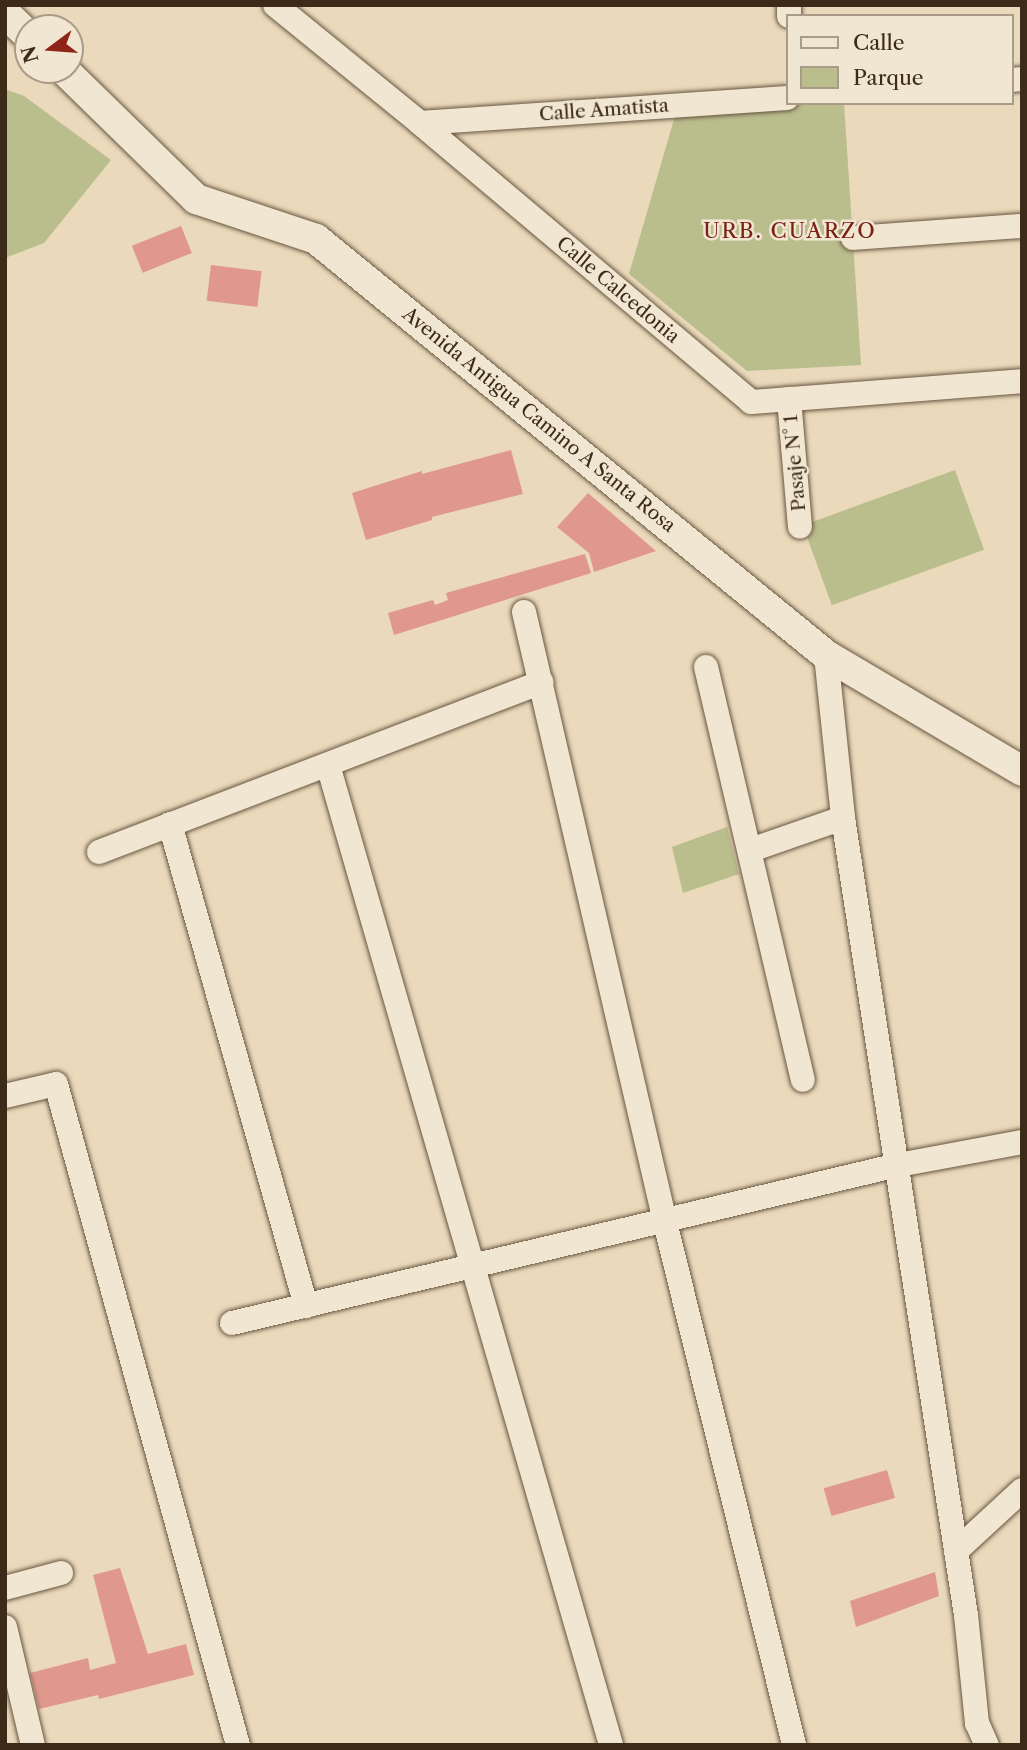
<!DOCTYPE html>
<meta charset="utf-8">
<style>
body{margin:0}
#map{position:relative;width:1027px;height:1750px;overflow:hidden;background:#ead9ba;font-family:"Libre Caslon Text",serif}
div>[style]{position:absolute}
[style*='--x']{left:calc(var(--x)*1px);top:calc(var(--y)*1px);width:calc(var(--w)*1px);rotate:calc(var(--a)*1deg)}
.green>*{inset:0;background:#babe8d;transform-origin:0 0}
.building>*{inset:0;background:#e0988d;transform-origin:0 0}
.roads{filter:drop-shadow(0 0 2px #685641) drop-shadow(0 0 2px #685641)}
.minor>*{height:24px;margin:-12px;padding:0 12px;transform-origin:12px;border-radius:12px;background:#f1e6d2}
.tertiary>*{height:30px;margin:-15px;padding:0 15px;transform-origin:15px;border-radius:15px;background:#f1e6d2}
span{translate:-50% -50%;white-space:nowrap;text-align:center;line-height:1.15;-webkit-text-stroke:5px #f1e6d2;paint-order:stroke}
.street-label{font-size:19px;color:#3c2b19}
.neighbourhood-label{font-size:21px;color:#7a1f14;letter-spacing:2px}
.frame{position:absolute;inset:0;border:7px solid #3c2b19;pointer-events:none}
.legend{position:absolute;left:786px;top:14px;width:228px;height:91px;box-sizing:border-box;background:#f1e6d2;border:2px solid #a99b88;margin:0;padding:9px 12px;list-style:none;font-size:21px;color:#3c2b19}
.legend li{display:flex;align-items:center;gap:14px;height:35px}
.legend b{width:35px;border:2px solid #a99b88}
.north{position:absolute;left:14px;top:14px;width:70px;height:70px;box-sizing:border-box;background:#f1e6d2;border:2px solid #a99b88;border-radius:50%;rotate:254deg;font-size:19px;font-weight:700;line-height:28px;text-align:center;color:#3c2b19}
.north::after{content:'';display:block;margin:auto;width:24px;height:32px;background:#8f2418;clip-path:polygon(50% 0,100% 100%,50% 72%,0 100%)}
</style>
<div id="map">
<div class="green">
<i style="clip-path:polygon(5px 89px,24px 96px,111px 160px,44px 243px,5px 258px)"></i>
<i style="clip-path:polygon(787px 103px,844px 103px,861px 365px,747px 371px,629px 274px,677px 109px)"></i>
<i style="left:955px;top:470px;width:85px;height:162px;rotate:70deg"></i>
<i style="clip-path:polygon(727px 827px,739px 874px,683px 893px,672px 847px)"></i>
</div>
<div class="building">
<i style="left:181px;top:226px;width:29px;height:53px;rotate:68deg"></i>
<i style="left:211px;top:265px;width:51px;height:36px;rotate:7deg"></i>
<i style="clip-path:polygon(511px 450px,523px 494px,432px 517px,432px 520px,366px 540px,352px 493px,422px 471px,422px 474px)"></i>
<i style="clip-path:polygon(588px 493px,656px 551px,594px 572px,589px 553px,557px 527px)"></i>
<i style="clip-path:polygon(585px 554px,591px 573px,394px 635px,388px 613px,433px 600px,435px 605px,448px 600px,446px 593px)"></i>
<i style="left:887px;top:1470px;width:29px;height:66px;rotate:74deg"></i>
<i style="clip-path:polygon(120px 1568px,148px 1654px,186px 1644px,194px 1675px,99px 1699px,98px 1695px,39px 1709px,30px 1673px,88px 1658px,90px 1670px,116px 1663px,93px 1575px)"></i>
<i style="clip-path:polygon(935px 1572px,939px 1596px,856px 1627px,850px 1601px)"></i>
</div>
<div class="roads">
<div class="minor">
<i style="--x:275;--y:5;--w:187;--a:39.1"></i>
<i style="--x:420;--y:123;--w:433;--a:40.1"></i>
<i style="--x:751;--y:402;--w:272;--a:-4.4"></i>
<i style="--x:789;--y:5;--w:11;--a:90"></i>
<i style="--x:1011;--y:80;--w:11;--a:-5"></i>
<i style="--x:420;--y:123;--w:368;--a:-3.9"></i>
<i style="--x:853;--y:238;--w:169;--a:-4.1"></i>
<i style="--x:789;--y:399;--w:128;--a:85.1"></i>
<i style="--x:524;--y:612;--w:626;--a:76.98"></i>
<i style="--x:665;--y:1222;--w:539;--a:76.14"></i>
<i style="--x:826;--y:655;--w:164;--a:84"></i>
<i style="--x:843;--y:818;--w:806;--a:81.23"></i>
<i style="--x:966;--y:1615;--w:109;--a:84.2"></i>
<i style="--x:977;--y:1723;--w:24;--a:66"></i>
<i style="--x:706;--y:667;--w:424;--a:76.8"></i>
<i style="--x:328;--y:765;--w:1020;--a:73.89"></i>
<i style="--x:170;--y:824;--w:501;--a:74.24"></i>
<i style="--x:751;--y:850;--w:97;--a:-19.2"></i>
<i style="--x:99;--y:852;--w:474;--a:-21"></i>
<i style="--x:5;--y:1096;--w:52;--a:-13.2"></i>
<i style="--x:56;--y:1084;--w:686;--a:74.61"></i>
<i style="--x:232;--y:1323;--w:684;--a:-13.35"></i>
<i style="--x:898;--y:1165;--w:126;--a:-10.5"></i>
<i style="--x:956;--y:1551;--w:90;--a:-42.7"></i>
<i style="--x:5;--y:1588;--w:58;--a:-15"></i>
<i style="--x:5;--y:1627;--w:121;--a:76.7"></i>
</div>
<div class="tertiary">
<i style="--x:5;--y:13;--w:32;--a:44"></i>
<i style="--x:64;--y:70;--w:185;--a:44.3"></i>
<i style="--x:196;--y:199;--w:126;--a:18.4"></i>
<i style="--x:316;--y:239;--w:658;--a:39.2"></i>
<i style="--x:826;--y:655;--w:228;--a:30.6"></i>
</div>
</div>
<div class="street-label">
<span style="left:604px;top:110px;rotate:-4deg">Calle Amatista</span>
<span style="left:618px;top:290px;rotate:40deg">Calle Calcedonia</span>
<span style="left:539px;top:420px;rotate:39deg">Avenida Antigua Camino A Santa Rosa</span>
<span style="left:795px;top:463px;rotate:-95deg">Pasaje N° 1</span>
</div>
<div class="neighbourhood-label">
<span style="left:790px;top:231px">URB. CUARZO</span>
</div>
<div class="frame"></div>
<ul class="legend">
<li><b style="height:9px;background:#f1e6d2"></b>Calle</li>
<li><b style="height:19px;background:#babe8d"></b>Parque</li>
</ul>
<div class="north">N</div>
</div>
